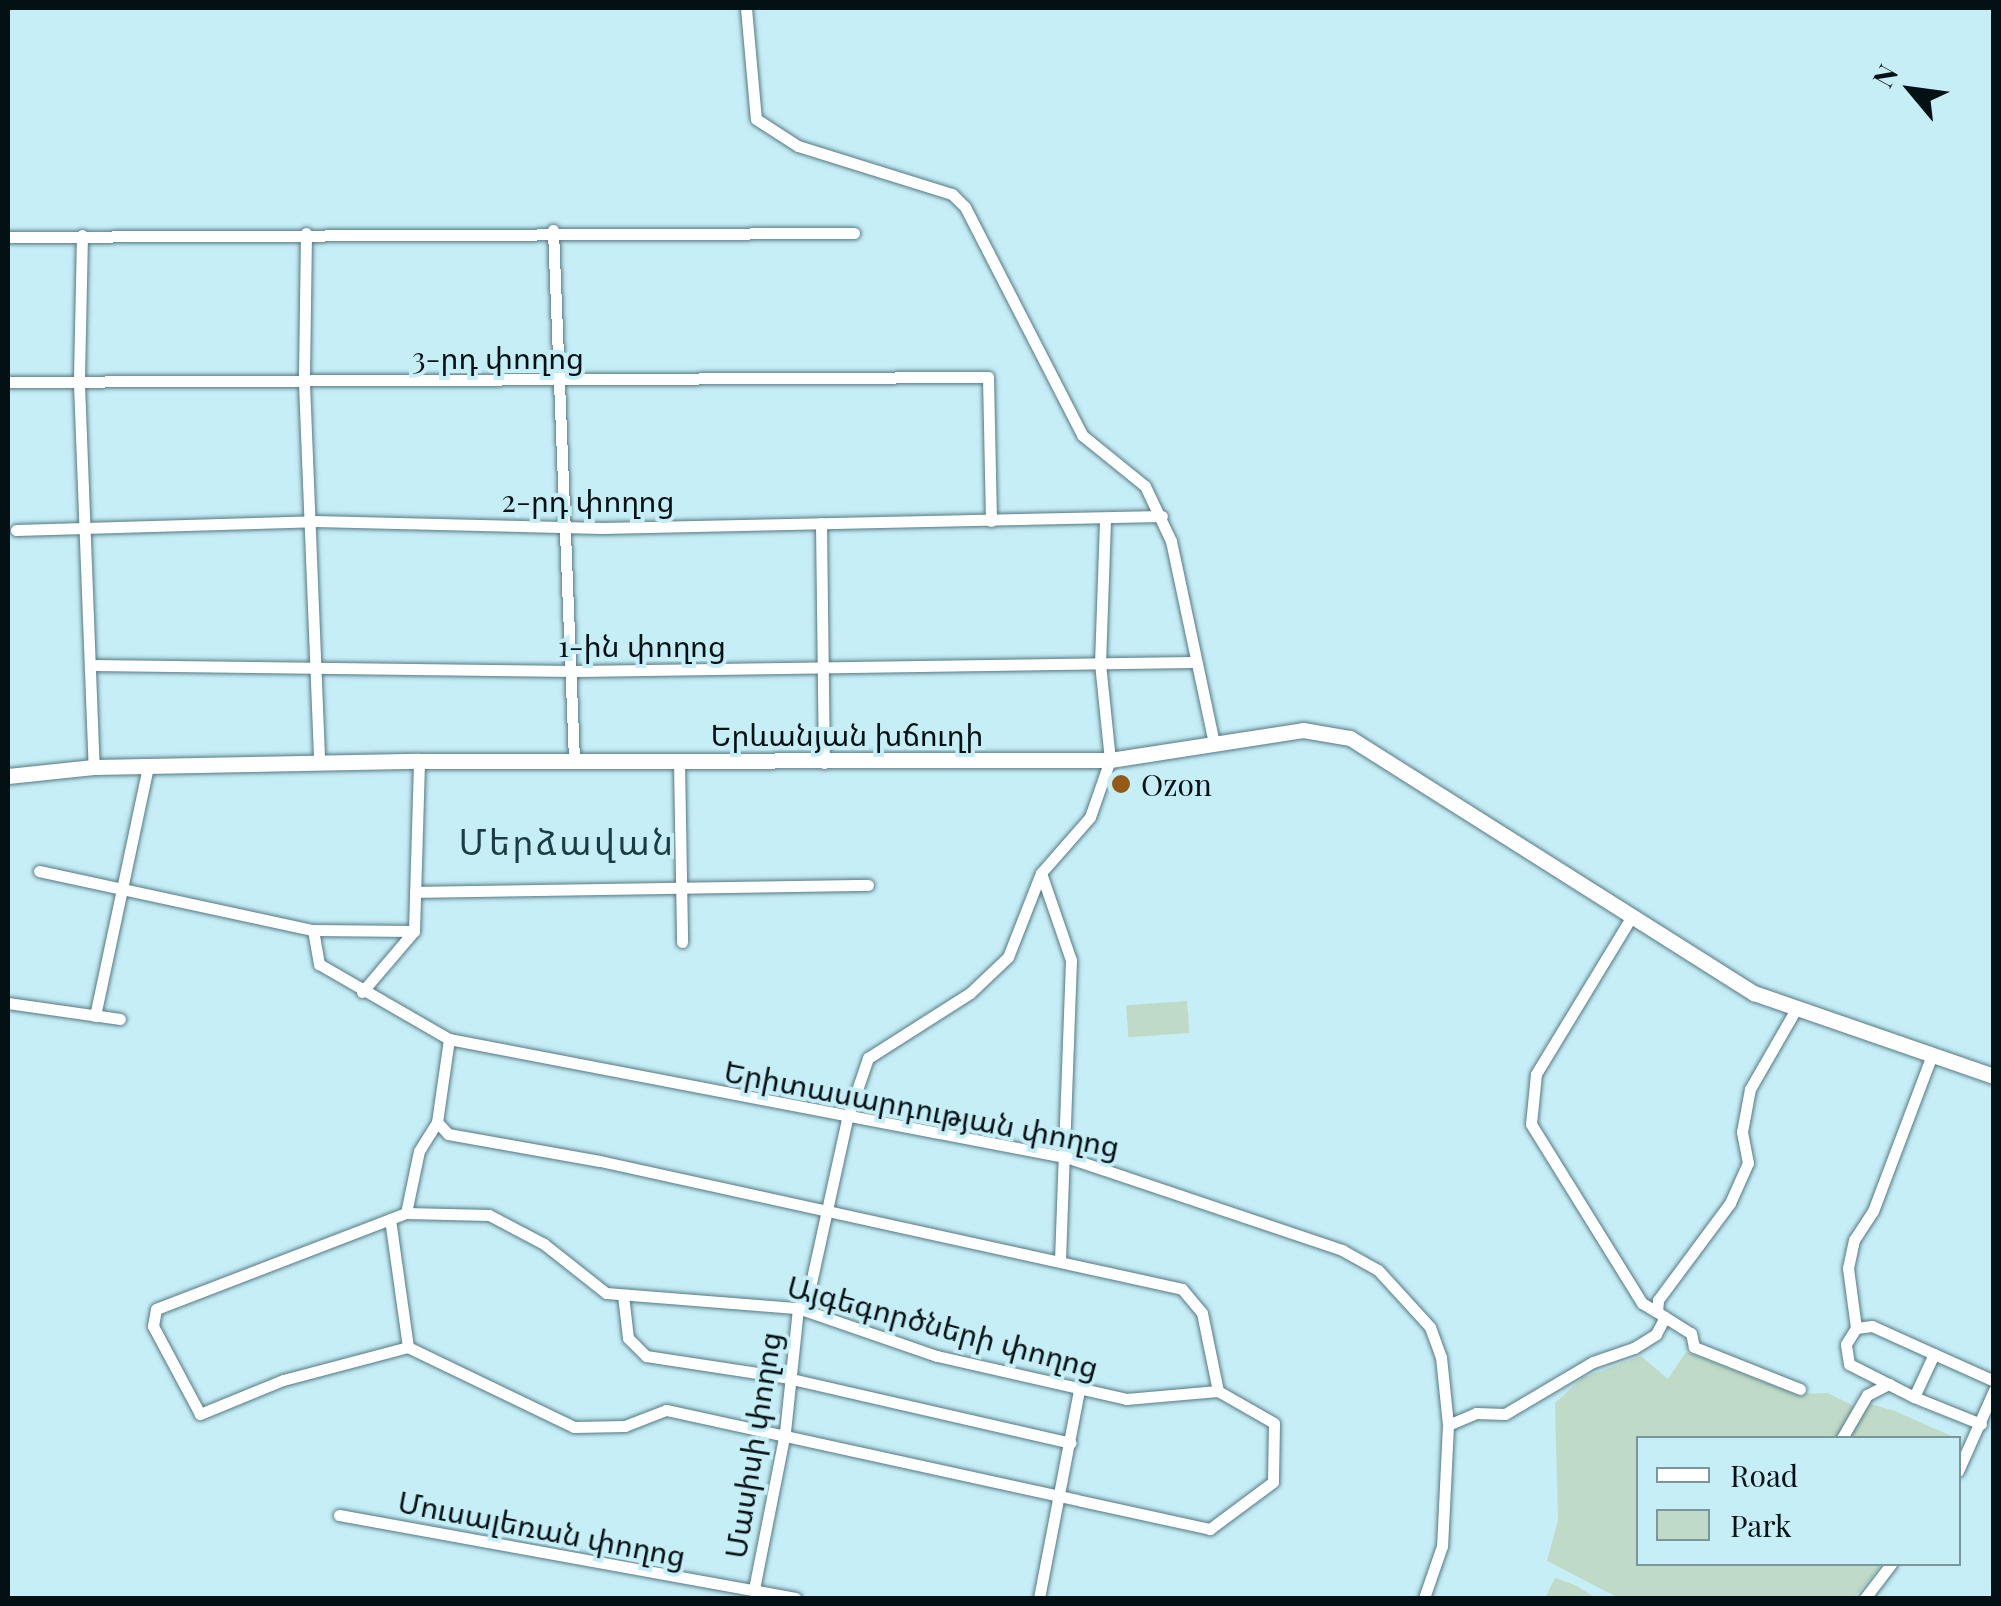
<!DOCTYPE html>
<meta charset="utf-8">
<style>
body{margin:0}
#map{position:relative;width:2001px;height:1606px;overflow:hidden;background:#c6eef7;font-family:"Playfair Display","Noto Sans Armenian",serif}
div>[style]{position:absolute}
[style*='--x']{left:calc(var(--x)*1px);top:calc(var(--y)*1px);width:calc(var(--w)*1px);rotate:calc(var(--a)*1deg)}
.green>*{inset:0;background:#bfdbc7;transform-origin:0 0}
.roads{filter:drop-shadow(0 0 2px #557982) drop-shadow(0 0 2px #557982)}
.minor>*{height:11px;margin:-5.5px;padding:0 5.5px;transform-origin:5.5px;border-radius:5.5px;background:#fff}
.secondary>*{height:15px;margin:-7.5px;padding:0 7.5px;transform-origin:7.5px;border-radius:7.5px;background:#fff}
.dots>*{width:28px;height:28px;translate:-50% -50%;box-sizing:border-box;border:5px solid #c6eef7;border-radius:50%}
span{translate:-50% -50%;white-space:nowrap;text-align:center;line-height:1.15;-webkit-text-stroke:8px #c6eef7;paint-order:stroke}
.street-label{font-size:30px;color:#041114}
.poi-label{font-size:30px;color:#041114}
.left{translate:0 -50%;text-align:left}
.quarter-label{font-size:35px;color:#1a3d45;letter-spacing:2.5px}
.frame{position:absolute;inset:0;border:10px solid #041114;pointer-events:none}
.legend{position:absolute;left:1636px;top:1436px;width:325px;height:130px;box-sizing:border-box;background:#c6eef7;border:2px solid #78969c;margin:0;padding:12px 18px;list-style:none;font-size:30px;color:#041114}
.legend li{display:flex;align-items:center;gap:20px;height:50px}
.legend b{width:50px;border:2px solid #78969c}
.north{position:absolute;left:1861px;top:40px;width:100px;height:100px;-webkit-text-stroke:8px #c6eef7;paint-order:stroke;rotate:299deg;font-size:28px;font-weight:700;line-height:40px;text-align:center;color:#041114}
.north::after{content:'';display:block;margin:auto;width:35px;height:45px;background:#041114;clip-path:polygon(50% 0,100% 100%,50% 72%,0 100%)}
</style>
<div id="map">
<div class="green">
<i style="left:1187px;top:1001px;width:32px;height:61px;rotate:86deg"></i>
<i style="clip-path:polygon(1686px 1352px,1794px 1394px,1828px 1393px,1854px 1406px,1840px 1438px,1638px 1438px,1638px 1564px,1882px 1564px,1854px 1598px,1619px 1598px,1547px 1561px,1558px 1520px,1555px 1403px,1582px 1378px,1641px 1356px,1668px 1379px)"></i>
<i style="clip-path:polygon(1870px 1404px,1895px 1411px,1956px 1438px,1845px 1438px)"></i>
<i style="clip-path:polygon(1555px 1578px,1575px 1585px,1596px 1598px,1545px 1598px)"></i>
</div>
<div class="roads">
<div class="minor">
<i style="--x:746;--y:8;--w:111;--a:84.9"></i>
<i style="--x:756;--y:119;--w:50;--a:32.7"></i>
<i style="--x:798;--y:146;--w:161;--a:17.3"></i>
<i style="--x:952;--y:194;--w:18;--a:45"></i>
<i style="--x:965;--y:207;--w:256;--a:62.8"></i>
<i style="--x:1082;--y:435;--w:81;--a:39"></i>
<i style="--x:1145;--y:486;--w:61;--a:64.7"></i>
<i style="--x:1171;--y:541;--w:208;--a:78"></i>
<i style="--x:553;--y:230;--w:529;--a:87.73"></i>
<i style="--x:306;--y:233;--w:150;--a:90.8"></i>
<i style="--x:304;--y:383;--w:380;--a:87.7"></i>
<i style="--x:82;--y:235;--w:149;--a:91.2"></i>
<i style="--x:79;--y:384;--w:383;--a:87.8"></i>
<i style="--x:8;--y:237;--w:846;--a:-0.27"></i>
<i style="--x:8;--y:382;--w:980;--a:-0.29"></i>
<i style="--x:988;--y:377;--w:144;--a:88.8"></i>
<i style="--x:821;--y:523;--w:240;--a:89.3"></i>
<i style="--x:16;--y:530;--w:298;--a:-1.7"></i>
<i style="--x:314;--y:521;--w:288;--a:1.4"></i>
<i style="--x:602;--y:528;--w:560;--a:-1.23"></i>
<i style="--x:92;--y:665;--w:481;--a:0.7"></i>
<i style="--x:573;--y:671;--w:620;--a:-0.83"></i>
<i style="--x:679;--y:762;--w:180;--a:89"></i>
<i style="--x:39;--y:871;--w:280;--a:12.2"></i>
<i style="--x:313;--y:930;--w:101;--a:0.6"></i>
<i style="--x:1041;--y:873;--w:92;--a:71"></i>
<i style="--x:1071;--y:960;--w:299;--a:92.1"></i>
<i style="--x:415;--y:892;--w:453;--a:-0.9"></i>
<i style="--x:1632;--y:916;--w:185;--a:121.3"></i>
<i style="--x:1536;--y:1074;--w:50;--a:95.7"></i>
<i style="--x:1531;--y:1124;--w:211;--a:58.2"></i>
<i style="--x:1642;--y:1303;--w:17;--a:31"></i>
<i style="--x:1657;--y:1312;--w:12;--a:-85"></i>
<i style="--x:1658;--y:1300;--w:121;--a:-53.4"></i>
<i style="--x:1730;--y:1203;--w:44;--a:-65.8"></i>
<i style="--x:1748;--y:1163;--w:32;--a:-101"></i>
<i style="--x:1742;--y:1132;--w:44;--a:-79.5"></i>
<i style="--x:1750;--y:1089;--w:92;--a:-60.1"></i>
<i style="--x:313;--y:930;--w:35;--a:80"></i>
<i style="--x:319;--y:964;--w:150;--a:30"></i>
<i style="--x:449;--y:1039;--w:631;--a:10.86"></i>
<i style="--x:1069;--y:1158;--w:288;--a:18.6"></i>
<i style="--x:1342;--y:1250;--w:41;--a:29.1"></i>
<i style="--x:1378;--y:1270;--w:77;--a:47.6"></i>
<i style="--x:1430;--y:1327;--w:32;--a:70"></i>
<i style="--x:1441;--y:1357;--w:68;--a:84.1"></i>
<i style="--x:1448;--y:1425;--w:121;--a:92.8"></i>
<i style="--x:1442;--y:1546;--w:55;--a:109.1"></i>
<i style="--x:362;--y:992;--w:80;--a:-49.6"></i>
<i style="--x:414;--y:931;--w:170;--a:-88.3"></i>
<i style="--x:8;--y:1003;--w:113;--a:8.1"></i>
<i style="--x:95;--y:1016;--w:256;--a:-78"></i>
<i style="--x:449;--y:1039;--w:84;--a:98.2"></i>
<i style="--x:437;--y:1122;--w:16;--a:47"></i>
<i style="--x:448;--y:1134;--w:154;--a:10.1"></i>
<i style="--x:600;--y:1161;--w:596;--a:12.4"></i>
<i style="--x:1182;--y:1289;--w:31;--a:50"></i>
<i style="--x:1202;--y:1313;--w:80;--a:78.4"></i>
<i style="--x:1218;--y:1391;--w:64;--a:29.7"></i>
<i style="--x:1274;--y:1423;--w:59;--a:91"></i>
<i style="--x:1273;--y:1482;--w:79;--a:143.3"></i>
<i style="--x:1210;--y:1529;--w:557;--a:-167.66"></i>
<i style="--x:666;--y:1410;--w:44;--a:158.7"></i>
<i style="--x:625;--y:1426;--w:51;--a:178.9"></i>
<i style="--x:574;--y:1427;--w:184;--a:-154.3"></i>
<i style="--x:408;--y:1347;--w:129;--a:165.2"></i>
<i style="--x:283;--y:1380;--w:90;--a:157.7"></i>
<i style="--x:200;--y:1414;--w:100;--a:-118.1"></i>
<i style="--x:153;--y:1326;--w:17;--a:-80"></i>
<i style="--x:156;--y:1309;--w:268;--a:-21"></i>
<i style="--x:406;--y:1213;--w:83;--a:1.4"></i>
<i style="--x:489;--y:1215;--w:62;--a:27.8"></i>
<i style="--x:544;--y:1244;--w:79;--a:38.3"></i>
<i style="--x:606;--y:1293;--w:193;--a:4.5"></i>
<i style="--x:798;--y:1308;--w:147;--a:19.1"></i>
<i style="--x:937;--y:1356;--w:194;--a:12.8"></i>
<i style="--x:1126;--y:1399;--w:92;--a:-5"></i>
<i style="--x:406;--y:1213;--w:63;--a:-78.2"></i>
<i style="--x:419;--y:1151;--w:34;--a:-58"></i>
<i style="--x:390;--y:1219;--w:129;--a:82"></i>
<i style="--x:623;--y:1295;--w:43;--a:83.4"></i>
<i style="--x:628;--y:1338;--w:25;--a:45"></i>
<i style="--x:646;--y:1356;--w:139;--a:8.7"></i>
<i style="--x:783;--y:1377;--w:295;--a:12.9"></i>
<i style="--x:1660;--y:1314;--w:36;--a:32"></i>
<i style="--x:1691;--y:1333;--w:14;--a:78"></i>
<i style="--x:1694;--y:1347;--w:114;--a:21.6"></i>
<i style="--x:1856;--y:1328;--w:61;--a:-97.6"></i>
<i style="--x:1848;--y:1268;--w:29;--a:-78"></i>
<i style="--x:1854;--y:1240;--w:35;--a:-57"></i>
<i style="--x:1873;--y:1211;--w:167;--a:-69.3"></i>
<i style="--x:1914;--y:1397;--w:73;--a:-153.1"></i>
<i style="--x:1849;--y:1364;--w:20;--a:-99"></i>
<i style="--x:1846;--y:1344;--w:19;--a:-58"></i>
<i style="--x:1856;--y:1328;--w:16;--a:-7"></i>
<i style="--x:1872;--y:1326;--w:68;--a:24.3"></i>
<i style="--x:1981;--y:1424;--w:72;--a:-158.1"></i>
<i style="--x:1914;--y:1397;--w:47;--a:-65.1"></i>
<i style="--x:1934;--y:1354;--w:66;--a:24.2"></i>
<i style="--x:1448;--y:1425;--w:30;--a:-23"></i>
<i style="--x:1476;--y:1413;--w:29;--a:2"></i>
<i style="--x:1505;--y:1414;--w:102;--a:-30.6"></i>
<i style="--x:1593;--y:1362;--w:43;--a:-18.9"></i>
<i style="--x:1634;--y:1348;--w:26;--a:-32"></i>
<i style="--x:1656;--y:1334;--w:19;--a:-62"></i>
<i style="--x:1842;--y:1438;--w:50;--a:-59.8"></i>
<i style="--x:1867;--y:1395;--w:25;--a:-27"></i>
<i style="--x:1958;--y:1471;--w:89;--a:-66"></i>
<i style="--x:339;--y:1515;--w:464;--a:10.3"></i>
<i style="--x:754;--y:1589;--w:160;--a:-78.8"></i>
<i style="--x:785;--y:1432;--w:125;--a:-84"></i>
<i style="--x:798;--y:1308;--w:19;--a:-55"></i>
<i style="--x:809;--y:1292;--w:177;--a:-77.6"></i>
<i style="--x:847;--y:1119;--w:65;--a:-71"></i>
<i style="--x:868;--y:1058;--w:121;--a:-32.5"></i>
<i style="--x:970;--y:993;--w:52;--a:-43.5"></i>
<i style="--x:1008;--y:957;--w:90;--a:-68.6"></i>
<i style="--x:1041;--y:873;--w:74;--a:-48.8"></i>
<i style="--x:1090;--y:817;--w:60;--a:-70.7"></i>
<i style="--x:1110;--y:760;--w:97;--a:-95.9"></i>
<i style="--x:1100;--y:664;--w:145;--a:-88"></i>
<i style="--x:1039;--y:1598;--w:211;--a:-79.1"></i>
<i style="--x:1865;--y:1598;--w:43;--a:-52.6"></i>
</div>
<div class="secondary">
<i style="--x:8;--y:776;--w:86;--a:-6"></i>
<i style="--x:94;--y:767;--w:325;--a:-1.1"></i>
<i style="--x:419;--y:761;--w:691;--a:-0.08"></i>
<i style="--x:1110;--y:760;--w:195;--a:-8.8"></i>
<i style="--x:1303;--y:730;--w:48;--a:9.7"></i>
<i style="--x:1350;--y:738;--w:478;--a:32.3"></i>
<i style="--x:1754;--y:993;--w:254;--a:19.1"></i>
</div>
</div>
<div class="dots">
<i style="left:1121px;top:784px;background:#945a17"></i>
</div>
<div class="street-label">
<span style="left:498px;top:357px">3-րդ փողոց</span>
<span style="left:588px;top:500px">2-րդ փողոց</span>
<span style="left:642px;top:645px">1-ին փողոց</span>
<span style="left:847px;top:734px">Երևանյան խճուղի</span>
<span style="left:922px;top:1108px;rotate:11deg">Երիտասարդության փողոց</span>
<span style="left:943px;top:1326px;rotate:15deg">Այգեգործների փողոց</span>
<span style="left:752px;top:1445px;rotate:-81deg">Մասիսի փողոց</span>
<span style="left:542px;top:1528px;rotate:11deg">Մուսալեռան փողոց</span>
</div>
<div class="poi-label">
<span class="left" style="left:1141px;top:784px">Ozon</span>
</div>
<div class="quarter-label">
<span style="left:567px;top:841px">Մերձավան</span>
</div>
<div class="frame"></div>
<ul class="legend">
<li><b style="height:12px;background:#fff"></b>Road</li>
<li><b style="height:28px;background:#bfdbc7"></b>Park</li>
</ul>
<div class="north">N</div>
</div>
